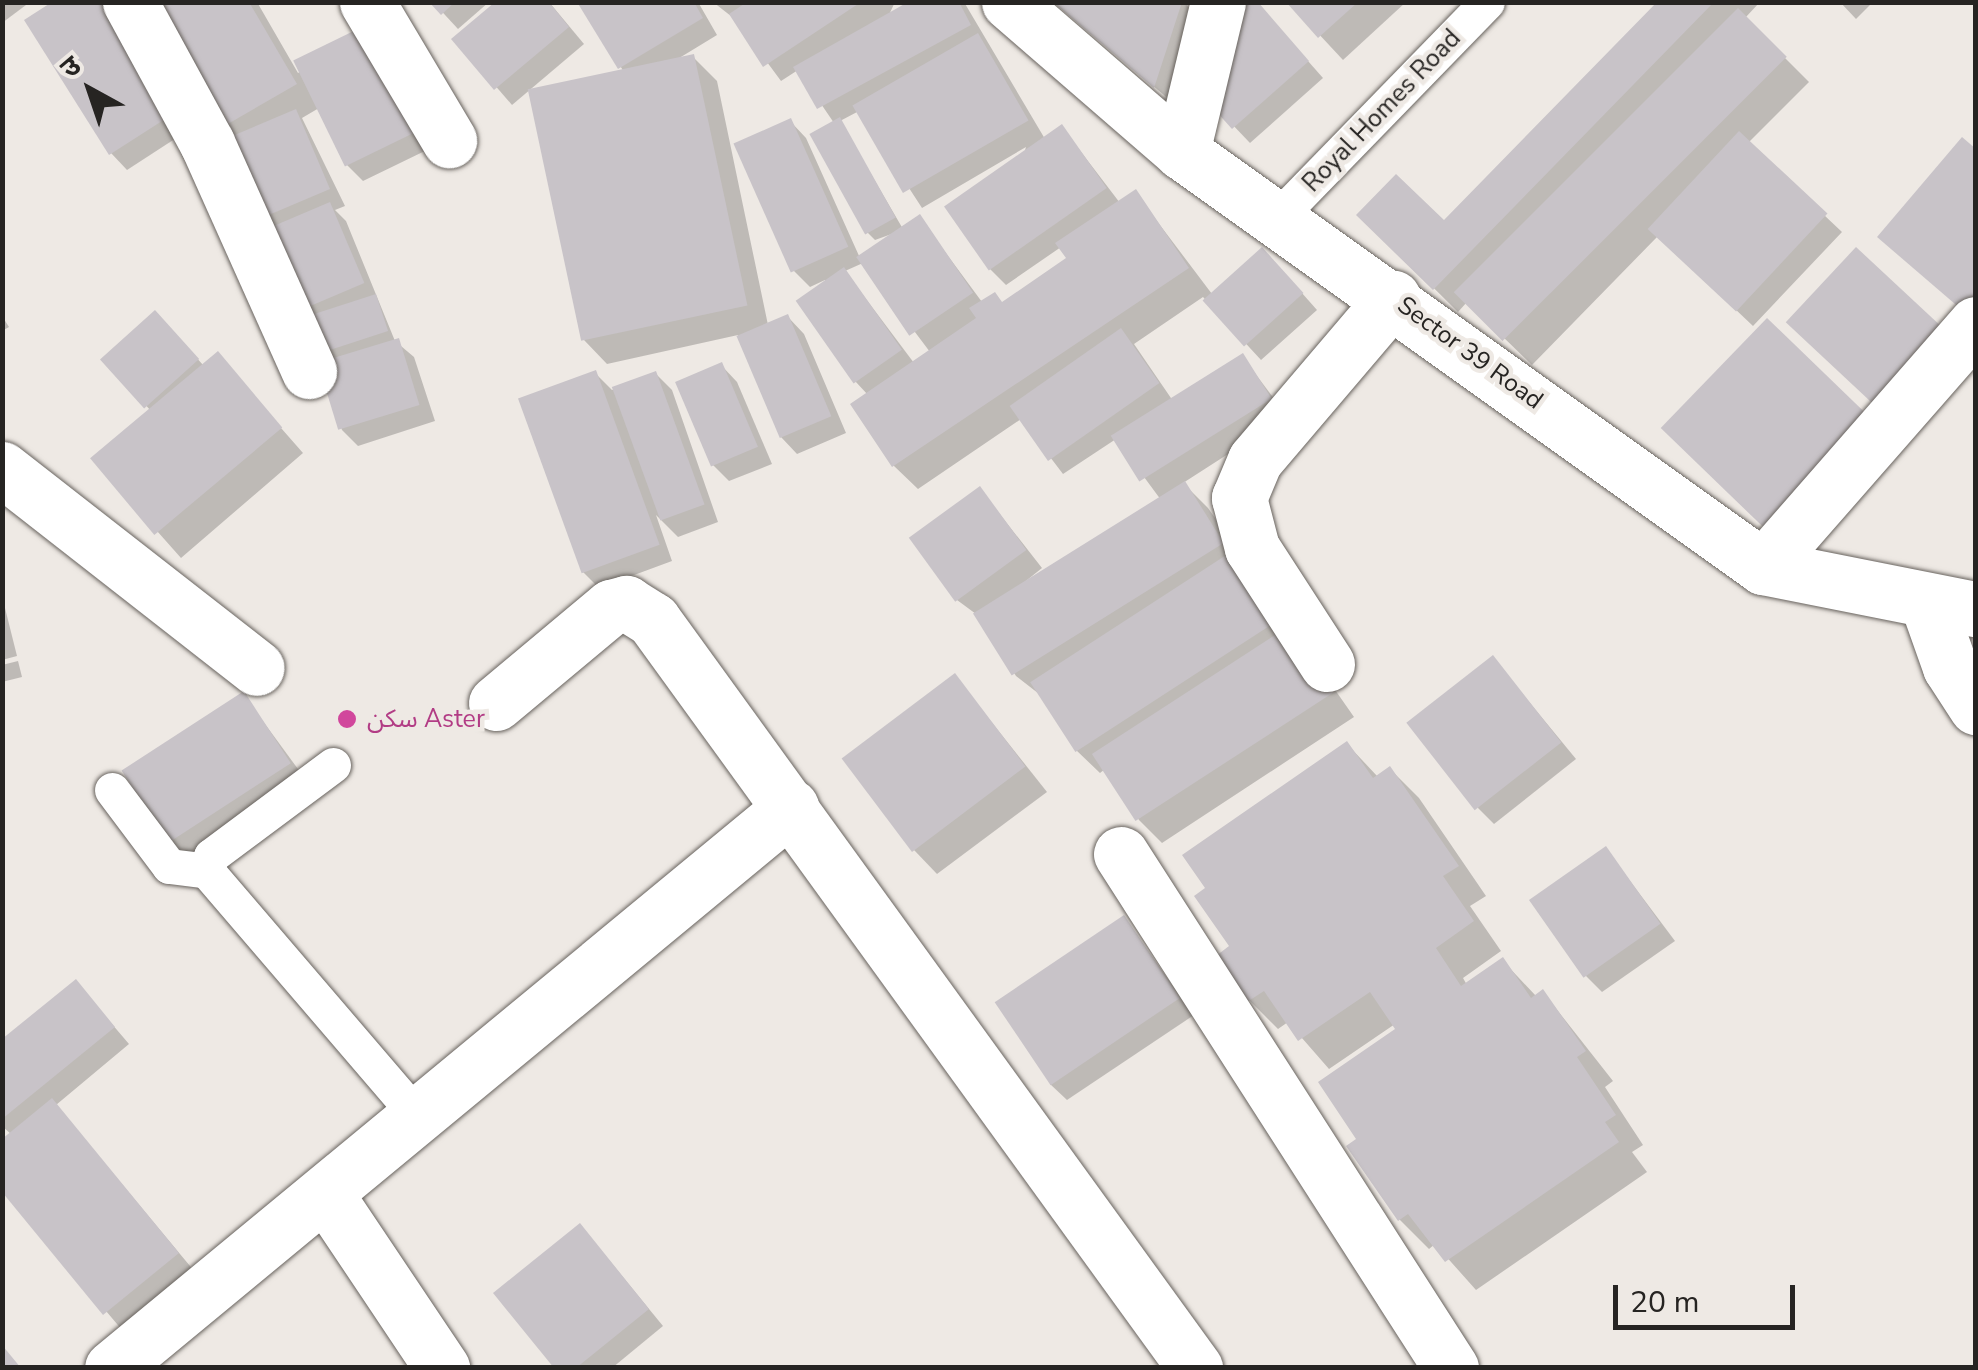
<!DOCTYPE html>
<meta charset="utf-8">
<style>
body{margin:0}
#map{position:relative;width:1978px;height:1370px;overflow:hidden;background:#eee9e4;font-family:"Nunito Sans","Noto Sans Arabic","Noto Sans Devanagari",sans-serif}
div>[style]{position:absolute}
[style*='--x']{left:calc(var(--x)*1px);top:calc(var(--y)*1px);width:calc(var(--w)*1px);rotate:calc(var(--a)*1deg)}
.shadow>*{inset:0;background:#0003}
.building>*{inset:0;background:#c8c3c8;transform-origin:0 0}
.roads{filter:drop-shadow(0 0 2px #68635e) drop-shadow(0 0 2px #68635e)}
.lane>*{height:35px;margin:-17.5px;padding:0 17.5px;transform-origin:17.5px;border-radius:17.5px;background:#fff}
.street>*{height:55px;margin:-27.5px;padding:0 27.5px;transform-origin:27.5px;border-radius:27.5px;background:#fff}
.dots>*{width:28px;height:28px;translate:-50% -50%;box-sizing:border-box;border:5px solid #eee9e4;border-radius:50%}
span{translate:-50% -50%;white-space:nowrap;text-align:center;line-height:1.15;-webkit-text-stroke:9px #eee9e4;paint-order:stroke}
.street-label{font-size:25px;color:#262422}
.hotel-label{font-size:25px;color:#b23c85}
.left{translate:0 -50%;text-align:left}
.frame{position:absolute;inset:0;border:5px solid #262422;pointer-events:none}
.north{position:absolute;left:40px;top:40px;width:100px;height:100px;-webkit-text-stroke:8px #eee9e4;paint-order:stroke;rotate:320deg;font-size:28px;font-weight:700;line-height:40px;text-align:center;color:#262422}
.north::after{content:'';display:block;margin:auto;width:35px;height:45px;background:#262422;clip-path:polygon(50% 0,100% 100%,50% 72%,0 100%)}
.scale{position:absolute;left:1613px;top:1285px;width:182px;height:45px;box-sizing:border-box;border:5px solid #262422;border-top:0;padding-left:12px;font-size:30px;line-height:35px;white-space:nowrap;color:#262422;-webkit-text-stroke:8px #eee9e4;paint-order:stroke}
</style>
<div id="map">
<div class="shadow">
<i style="clip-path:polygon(2px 2px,24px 2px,26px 5px,2px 23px)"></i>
<i style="clip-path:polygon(57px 2px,105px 2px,187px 131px,127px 170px,111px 153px)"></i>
<i style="clip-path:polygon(147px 2px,257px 2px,298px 73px,365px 28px,431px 148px,363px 181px,347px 165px,319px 108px,302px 118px,345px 206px,335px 210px,346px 221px,395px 341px,414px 357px,435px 421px,358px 446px,342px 430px,320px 364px)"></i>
<i style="clip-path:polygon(433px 2px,489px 2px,458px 29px)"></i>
<i style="clip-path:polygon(549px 2px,584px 44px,512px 105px,455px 39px)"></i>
<i style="clip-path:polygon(580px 2px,698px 2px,717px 35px,676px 60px,693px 57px,717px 81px,768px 325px,788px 317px,804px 334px,846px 433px,797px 454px,781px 437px,738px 335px,607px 364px,584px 340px,624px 72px)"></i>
<i style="clip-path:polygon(evenodd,713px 2px,895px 2px,888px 17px,913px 2px,964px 2px,1045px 139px,1062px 127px,1120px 203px,1135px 192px,1212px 294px,1278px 266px,1317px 310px,1261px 360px,1203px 297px,1134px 344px,1173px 401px,1242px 356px,1287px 416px,1183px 483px,1208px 508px,1354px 717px,1162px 843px,1139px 820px,1105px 769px,1100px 773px,1076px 750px,1043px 697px,1016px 676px,976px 614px,957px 600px,980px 489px,1042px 568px,985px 614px,1161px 500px,1116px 439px,1063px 474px,1021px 419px,918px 489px,894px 466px,853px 405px,868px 395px,855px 381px,825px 280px,810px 287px,794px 271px,790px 121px,806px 138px,860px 258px,900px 231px,875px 240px,867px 232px,834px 123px,798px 70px,781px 81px,736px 20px,713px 2px,859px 111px,922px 208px,1026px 147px,990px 269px,1006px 285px,1061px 247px,1069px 259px,1003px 304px,982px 302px,920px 218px,903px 229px,840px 121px,859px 111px,713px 2px,863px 263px,930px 352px,914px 363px,845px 271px,863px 263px)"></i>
<i style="clip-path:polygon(1054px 2px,1185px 2px,1197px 21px,1171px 101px)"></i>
<i style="clip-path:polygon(1256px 2px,1323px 78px,1250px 143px,1208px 99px)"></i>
<i style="clip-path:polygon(1289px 2px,1406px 2px,1343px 60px)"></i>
<i style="clip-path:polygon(1660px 2px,1760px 2px,1745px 18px,1809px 82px,1748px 143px,1842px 232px,1753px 326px,1658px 236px,1532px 365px,1467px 302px,1458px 312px,1360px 215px,1444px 224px)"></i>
<i style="clip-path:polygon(1840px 2px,1873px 2px,1856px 19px)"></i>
<i style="clip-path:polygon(2px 316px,9px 327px,2px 331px)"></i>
<i style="clip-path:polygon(171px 330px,204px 366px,217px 355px,303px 453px,181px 558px,94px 460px,151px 411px,104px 359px)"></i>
<i style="clip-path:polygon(721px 365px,737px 382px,772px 464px,729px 481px,713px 465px)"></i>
<i style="clip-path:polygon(595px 373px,612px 390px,656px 374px,672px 390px,718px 522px,678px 537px,656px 515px,672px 561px,599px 588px,583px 572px)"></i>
<i style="clip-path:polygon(2px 596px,17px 656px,2px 660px)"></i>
<i style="clip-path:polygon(1493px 658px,1576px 759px,1494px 824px,1478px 808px)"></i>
<i style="clip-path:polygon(18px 661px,22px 677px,2px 682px,2px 665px)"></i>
<i style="clip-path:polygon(955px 676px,1047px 792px,937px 874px,914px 850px)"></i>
<i style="clip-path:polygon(243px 694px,306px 780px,188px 858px,172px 842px)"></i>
<i style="clip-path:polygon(1347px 744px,1378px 777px,1390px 769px,1419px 798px,1486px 896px,1470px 906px,1501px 951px,1463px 978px,1467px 985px,1503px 961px,1536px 996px,1543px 992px,1613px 1081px,1605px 1087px,1643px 1145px,1632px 1152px,1647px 1172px,1476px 1290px,1435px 1244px,1429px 1249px,1400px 1220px,1360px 1139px,1399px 1030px,1395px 1024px,1329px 1069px,1288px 1022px,1278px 1029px,1249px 1000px,1232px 947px)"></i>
<i style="clip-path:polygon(1606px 849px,1675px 941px,1602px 992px,1586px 976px)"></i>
<i style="clip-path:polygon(1124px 918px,1194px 1015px,1067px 1100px,1050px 1084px)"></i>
<i style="clip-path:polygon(76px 982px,129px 1044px,56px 1105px,200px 1278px,128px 1337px,2px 1188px,12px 1135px,2px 1126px,2px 1043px)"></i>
<i style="clip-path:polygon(595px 1243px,663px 1326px,612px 1368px,557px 1368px)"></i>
</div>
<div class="building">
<i style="clip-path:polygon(52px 2px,101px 2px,173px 114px,109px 155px,24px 20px)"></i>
<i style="clip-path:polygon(144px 2px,249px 2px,297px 84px,219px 129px)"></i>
<i style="clip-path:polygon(429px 2px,455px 2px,441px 15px)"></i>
<i style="clip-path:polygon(495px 2px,549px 2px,569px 27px,494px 90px,451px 39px)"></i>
<i style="clip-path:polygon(577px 2px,694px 2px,703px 18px,618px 69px)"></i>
<i style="clip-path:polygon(747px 2px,861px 2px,763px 67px,729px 14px)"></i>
<i style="clip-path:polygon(908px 2px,959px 2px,971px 25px,817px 109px,793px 67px)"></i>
<i style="clip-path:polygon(1053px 2px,1182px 2px,1154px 88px)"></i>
<i style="clip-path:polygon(1233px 2px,1258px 2px,1309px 61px,1232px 129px,1206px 100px)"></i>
<i style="clip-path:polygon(1286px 2px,1358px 2px,1318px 38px)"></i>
<i style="clip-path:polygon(1657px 2px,1714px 2px,1433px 290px,1356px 215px,1396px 174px,1444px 220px)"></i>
<i style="left:1738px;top:8px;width:69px;height:402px;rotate:45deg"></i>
<i style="left:366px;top:25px;width:118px;height:81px;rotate:64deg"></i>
<i style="left:978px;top:33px;width:101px;height:145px;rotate:60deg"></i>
<i style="left:694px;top:54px;width:257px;height:170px;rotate:78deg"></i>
<i style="left:296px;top:109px;width:87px;height:82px;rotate:67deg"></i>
<i style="left:840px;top:117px;width:115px;height:35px;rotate:61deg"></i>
<i style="left:791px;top:118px;width:141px;height:63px;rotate:66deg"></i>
<i style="left:1062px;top:124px;width:78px;height:144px;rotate:55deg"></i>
<i style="left:1739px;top:131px;width:121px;height:134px;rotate:43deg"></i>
<i style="clip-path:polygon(1962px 137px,1976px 149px,1976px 294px,1962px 310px,1877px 237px)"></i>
<i style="clip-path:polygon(1136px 189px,1189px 268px,892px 467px,850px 404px,976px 318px,969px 308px,995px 292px,1002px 302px,1066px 258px,1055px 243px)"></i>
<i style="left:330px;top:202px;width:88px;height:76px;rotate:67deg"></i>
<i style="left:920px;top:214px;width:95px;height:77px;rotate:56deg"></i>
<i style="left:1262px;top:247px;width:62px;height:80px;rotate:48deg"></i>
<i style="left:1856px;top:247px;width:120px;height:103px;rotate:43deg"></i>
<i style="left:844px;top:267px;width:101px;height:59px;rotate:55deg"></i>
<i style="left:376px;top:294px;width:39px;height:86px;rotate:72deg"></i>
<i style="left:155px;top:310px;width:66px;height:74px;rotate:48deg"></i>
<i style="left:788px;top:314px;width:111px;height:56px;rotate:67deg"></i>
<i style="left:1767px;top:318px;width:144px;height:153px;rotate:44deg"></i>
<i style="left:1121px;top:328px;width:67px;height:136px;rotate:55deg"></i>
<i style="left:399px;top:338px;width:70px;height:85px;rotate:73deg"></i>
<i style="left:218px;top:351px;width:100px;height:167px;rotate:50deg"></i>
<i style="left:1243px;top:353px;width:54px;height:156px;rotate:58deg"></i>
<i style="left:722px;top:362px;width:92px;height:51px;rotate:67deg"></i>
<i style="left:596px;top:370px;width:186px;height:83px;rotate:70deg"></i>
<i style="left:656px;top:371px;width:142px;height:47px;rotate:70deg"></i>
<i style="left:1185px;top:481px;width:73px;height:250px;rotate:58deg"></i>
<i style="left:980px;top:486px;width:79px;height:88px;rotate:54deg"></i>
<i style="left:1234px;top:550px;width:83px;height:243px;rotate:57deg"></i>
<i style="left:1289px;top:626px;width:80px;height:235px;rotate:57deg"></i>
<i style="left:1493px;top:655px;width:111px;height:110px;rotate:52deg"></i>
<i style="left:955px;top:673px;width:117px;height:142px;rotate:53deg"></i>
<i style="left:244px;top:691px;width:86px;height:146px;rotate:57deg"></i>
<i style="clip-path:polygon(1347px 741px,1373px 778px,1390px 766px,1459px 866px,1443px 876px,1474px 921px,1436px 948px,1461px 986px,1503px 957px,1531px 998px,1543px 989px,1586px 1051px,1577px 1057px,1616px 1115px,1605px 1122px,1619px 1142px,1445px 1262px,1408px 1214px,1398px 1221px,1346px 1146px,1356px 1139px,1318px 1082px,1395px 1029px,1370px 992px,1298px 1041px,1264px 991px,1247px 1002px,1216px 956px,1229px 946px,1194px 896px,1205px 888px,1182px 855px)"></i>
<i style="left:1606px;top:846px;width:95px;height:94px;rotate:55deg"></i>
<i style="left:1124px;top:915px;width:100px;height:156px;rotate:56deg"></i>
<i style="clip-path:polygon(76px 979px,115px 1027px,2px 1119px,2px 1039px)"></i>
<i style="clip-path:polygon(52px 1098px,179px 1253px,103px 1315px,2px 1192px,2px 1139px)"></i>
<i style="clip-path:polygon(580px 1223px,649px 1309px,576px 1368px,554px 1368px,493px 1293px)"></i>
<i style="clip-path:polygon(2px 1345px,21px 1368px,2px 1368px)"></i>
</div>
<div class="roads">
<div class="lane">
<i style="--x:1277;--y:218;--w:301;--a:-45.8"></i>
<i style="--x:333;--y:765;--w:152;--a:143.3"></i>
<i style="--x:211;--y:856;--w:16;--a:105"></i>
<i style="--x:207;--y:871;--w:321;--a:49.4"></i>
<i style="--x:112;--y:790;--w:95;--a:53.1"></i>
<i style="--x:169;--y:866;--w:38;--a:7"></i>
</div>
<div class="street">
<i style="--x:130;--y:2;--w:161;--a:61.4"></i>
<i style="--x:207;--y:143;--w:250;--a:65.9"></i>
<i style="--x:367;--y:2;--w:161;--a:59.3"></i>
<i style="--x:1009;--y:2;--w:229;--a:40.9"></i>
<i style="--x:1182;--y:152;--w:714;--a:35.54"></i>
<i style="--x:1763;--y:567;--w:217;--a:11.2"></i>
<i style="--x:1182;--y:152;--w:154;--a:-76.5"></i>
<i style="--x:2;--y:469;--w:323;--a:38"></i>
<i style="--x:1763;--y:567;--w:323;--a:-48.8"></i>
<i style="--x:1927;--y:602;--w:69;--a:70.5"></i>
<i style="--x:1950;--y:667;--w:48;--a:57"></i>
<i style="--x:1327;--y:664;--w:138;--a:-122.9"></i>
<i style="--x:1252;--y:548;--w:52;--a:-104.6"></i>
<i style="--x:1239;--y:498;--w:41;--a:-67.2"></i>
<i style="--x:1255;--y:460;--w:213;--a:-49.6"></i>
<i style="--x:496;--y:703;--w:150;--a:-39.9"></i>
<i style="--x:611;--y:607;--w:16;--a:-15"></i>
<i style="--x:626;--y:603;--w:32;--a:32"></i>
<i style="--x:653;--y:620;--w:924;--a:54.07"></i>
<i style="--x:1121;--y:854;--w:611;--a:57.3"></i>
<i style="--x:325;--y:1193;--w:211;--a:56.2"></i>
<i style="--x:112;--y:1368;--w:881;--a:-39.56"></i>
</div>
</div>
<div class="dots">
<i style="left:347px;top:719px;background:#d1479c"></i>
</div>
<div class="street-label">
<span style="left:1382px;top:111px;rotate:-46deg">Royal Homes Road</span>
<span style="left:1470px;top:353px;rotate:36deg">Sector 39 Road</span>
</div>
<div class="hotel-label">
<span class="left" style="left:367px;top:719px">سكن Aster</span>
</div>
<div class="frame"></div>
<div class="north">उ</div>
<div class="scale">20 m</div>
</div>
